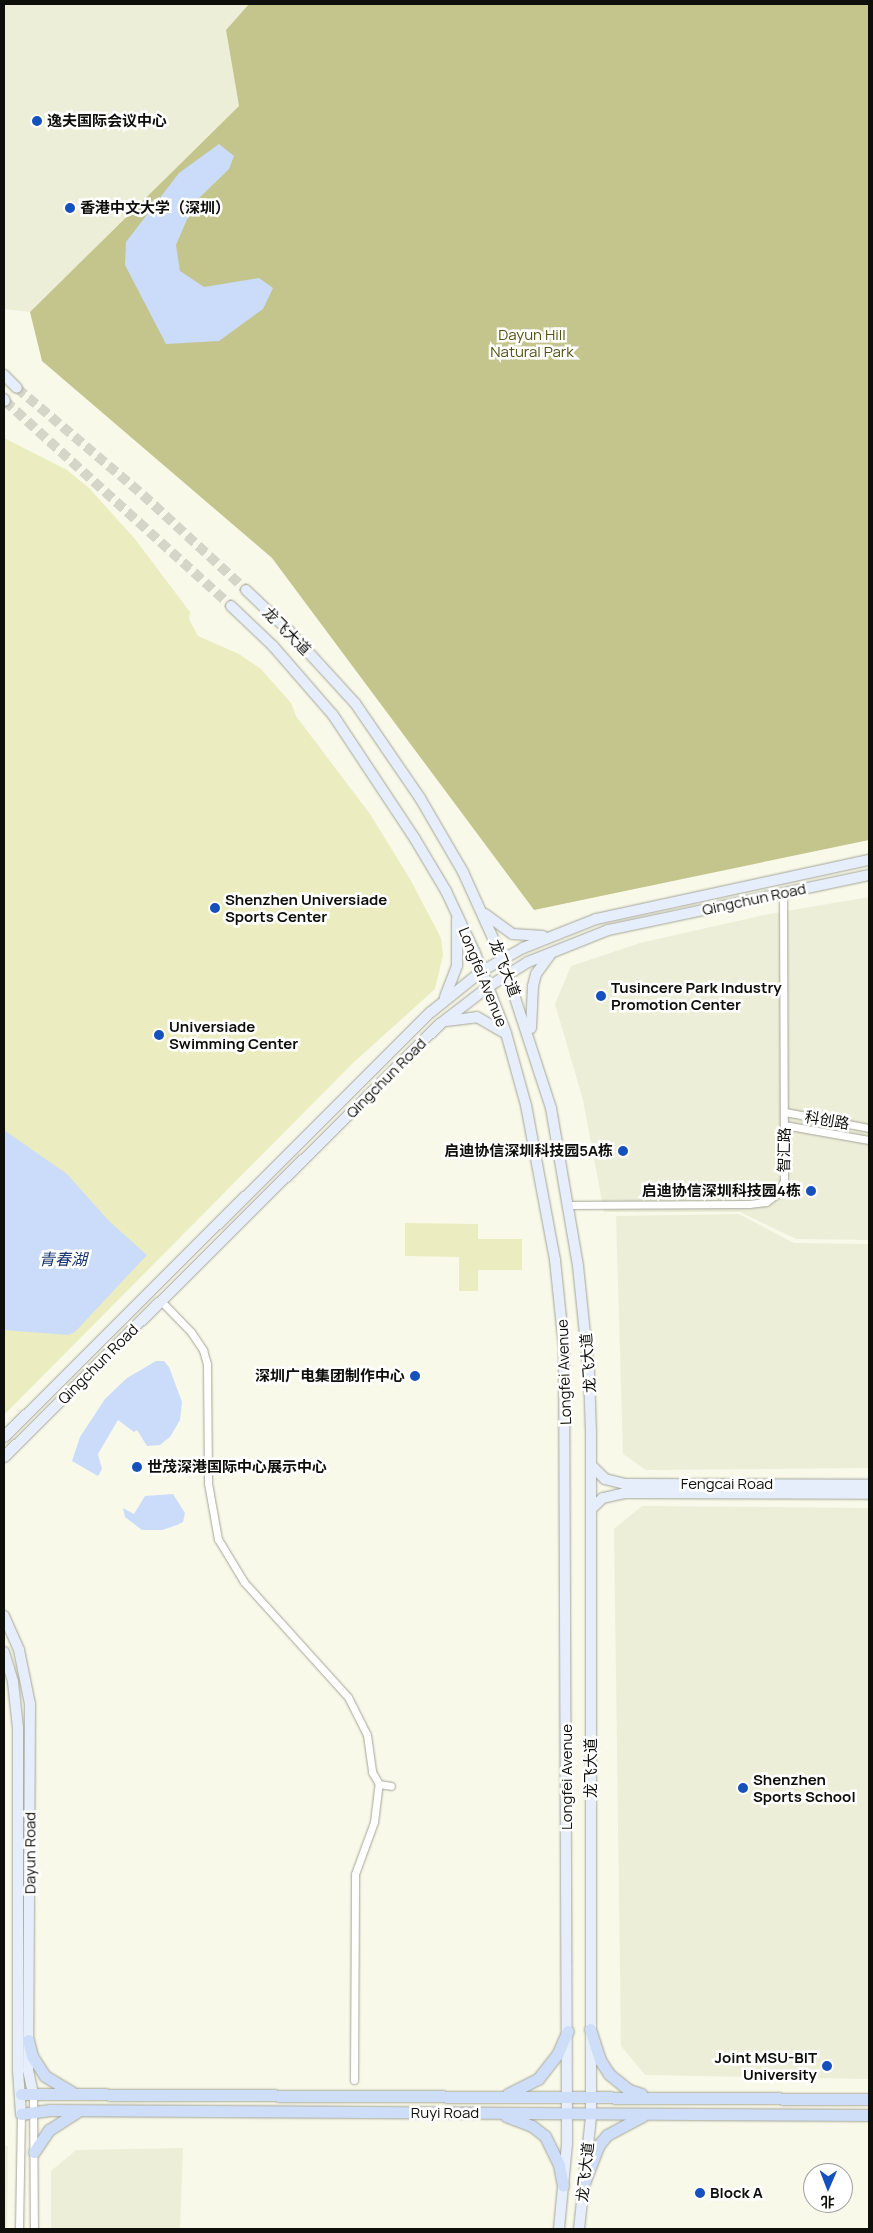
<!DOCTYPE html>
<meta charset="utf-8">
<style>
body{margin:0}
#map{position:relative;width:873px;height:2233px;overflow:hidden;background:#f9f9ea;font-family:Manrope,"Noto Sans SC",sans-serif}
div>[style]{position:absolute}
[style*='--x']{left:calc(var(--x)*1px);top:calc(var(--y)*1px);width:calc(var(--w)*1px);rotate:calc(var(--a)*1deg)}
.built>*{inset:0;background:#edeed8}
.green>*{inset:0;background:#ececc1}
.forest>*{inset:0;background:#c4c48d}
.water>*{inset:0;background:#cadcf9}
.secondary-tunnel>*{height:10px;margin-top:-5px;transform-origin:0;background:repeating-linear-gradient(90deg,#d6d6c8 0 10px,transparent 0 15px)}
.roads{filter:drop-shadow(0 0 1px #a4a597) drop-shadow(0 0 1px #a4a597)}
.street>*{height:7px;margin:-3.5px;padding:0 3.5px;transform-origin:3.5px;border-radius:3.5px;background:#fff}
.secondary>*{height:10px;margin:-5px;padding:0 5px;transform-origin:5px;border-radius:5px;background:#e6eefc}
.primary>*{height:11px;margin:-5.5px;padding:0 5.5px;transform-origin:5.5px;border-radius:5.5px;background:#cedef9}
.dots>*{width:14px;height:14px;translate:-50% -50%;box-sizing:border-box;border:2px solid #fff;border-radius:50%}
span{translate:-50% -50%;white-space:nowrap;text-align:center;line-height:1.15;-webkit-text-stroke:5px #fff;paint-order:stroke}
.poi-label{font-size:15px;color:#0e0e0a;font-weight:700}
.left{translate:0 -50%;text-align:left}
.right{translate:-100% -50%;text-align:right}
.park-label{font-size:15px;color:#535211}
.street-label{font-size:15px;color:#0e0e0a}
.water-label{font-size:16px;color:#17366e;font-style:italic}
.frame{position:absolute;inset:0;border:5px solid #0e0e0a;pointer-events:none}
.north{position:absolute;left:803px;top:2163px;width:50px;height:50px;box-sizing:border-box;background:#fff;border:1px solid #9f9f9d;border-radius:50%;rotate:181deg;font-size:14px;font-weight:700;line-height:20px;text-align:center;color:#0e0e0a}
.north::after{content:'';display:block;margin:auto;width:18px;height:22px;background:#1451bd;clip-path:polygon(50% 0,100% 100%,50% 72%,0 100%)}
</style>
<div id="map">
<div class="built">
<i style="clip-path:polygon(4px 4px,249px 4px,226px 30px,239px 106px,30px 312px,4px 309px)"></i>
<i style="clip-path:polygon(869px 897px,869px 1240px,796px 1239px,740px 1212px,604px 1212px,583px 1100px,555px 1004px,571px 966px,640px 943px,769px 914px)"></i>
<i style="clip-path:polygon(739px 1214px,794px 1243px,869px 1244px,869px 1468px,646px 1470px,623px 1454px,616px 1216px)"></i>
<i style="clip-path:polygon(642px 1506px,869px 1508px,869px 2079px,645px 2075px,621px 2046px,614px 1529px)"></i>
<i style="clip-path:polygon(4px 2146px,8px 2146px,7px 2229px,4px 2229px)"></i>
<i style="clip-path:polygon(183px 2148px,180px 2229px,51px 2229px,51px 2171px,76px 2150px)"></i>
</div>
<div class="green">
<i style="clip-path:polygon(4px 438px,67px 470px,89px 488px,135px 539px,190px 612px,189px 619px,198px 636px,239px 654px,261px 669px,291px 703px,296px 716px,370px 814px,410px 879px,441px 938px,443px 955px,435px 989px,353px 1063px,4px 1415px)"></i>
<i style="clip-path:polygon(405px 1223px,478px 1224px,478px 1239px,522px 1239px,522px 1270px,478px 1270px,478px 1291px,459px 1291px,459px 1257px,405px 1256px)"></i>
</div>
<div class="forest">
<i style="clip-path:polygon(249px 4px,869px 4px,869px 840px,534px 910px,272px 558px,42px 361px,30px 312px,239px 106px,226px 30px)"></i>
</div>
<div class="water">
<i style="clip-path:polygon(219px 144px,234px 156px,229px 169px,194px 203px,176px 245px,180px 271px,204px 287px,259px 278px,273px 288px,263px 309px,219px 341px,166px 344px,125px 265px,126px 242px,179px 173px)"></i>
<i style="clip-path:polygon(4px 1130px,67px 1174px,109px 1221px,147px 1255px,75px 1332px,68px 1335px,4px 1330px)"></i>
<i style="clip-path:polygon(156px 1361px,164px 1361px,169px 1367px,182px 1402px,180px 1420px,170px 1437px,160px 1445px,147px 1446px,137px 1430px,134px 1432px,118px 1420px,98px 1454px,102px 1469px,98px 1476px,72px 1461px,80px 1437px,105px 1399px,127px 1378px)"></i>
<i style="clip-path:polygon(173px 1494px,185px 1513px,183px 1522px,177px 1525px,162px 1530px,142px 1530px,125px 1517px,123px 1508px,134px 1514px,145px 1496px)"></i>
</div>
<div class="secondary-tunnel">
<i style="--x:17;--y:388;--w:165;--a:40.3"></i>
<i style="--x:143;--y:495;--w:140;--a:42.7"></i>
<i style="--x:5;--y:401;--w:305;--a:42.2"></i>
</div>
<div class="roads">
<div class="street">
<i style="--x:785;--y:1112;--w:86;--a:10.8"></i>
<i style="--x:784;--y:1125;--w:86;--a:10"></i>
<i style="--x:568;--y:1205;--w:181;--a:-0.3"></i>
<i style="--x:749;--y:1204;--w:17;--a:-7"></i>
<i style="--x:766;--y:1202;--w:14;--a:-36"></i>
<i style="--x:777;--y:1194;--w:15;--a:-62"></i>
<i style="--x:784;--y:1181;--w:288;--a:-90.2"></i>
<i style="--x:161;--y:1301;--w:43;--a:45.9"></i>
<i style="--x:191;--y:1332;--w:22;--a:56"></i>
<i style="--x:203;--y:1350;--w:15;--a:74"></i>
<i style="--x:207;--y:1364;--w:119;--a:89.5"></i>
<i style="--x:208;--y:1483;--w:57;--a:79.9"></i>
<i style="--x:218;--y:1539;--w:50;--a:58.8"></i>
<i style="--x:244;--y:1582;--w:155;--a:47.9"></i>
<i style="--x:348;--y:1697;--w:42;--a:63.4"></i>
<i style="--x:367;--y:1735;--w:37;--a:82"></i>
<i style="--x:372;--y:1772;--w:14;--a:60"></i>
<i style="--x:379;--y:1784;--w:12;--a:9"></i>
<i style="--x:354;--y:2080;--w:206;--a:-89.7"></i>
<i style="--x:355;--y:1874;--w:55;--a:-69.9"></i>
<i style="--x:374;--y:1822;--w:38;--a:-83"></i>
<i style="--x:33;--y:2094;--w:135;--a:89.6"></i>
<i style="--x:19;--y:2229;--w:115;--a:-89"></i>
</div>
<div class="secondary">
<i style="--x:4;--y:375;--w:18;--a:45"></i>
<i style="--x:4;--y:399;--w:2;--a:63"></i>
<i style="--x:246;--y:590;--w:59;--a:43.6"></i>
<i style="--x:289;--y:631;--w:98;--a:47.5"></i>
<i style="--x:355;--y:703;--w:115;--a:55.6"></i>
<i style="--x:420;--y:798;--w:86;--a:59.8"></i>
<i style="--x:463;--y:872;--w:94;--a:65.6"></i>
<i style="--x:502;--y:958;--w:158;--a:71.9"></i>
<i style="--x:551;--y:1108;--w:160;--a:80.3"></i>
<i style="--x:578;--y:1266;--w:108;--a:84.1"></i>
<i style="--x:589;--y:1373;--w:59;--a:88.1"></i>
<i style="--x:591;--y:1432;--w:685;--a:90"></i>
<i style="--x:591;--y:2117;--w:113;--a:96.1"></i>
<i style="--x:231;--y:606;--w:58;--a:43.6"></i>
<i style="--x:273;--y:646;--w:91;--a:49"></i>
<i style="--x:333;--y:715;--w:149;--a:56.5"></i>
<i style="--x:415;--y:839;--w:61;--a:59.2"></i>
<i style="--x:446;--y:891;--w:68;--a:64.9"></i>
<i style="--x:475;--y:953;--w:86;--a:68.8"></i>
<i style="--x:506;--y:1033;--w:75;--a:74.5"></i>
<i style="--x:526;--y:1105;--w:158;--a:79.4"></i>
<i style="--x:555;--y:1260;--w:87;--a:84.1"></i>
<i style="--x:564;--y:1347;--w:797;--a:89.78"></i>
<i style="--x:567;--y:2144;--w:85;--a:95.4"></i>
<i style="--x:485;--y:914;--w:34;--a:36"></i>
<i style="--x:513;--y:934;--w:30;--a:4"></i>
<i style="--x:445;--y:997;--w:34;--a:-69"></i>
<i style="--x:457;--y:965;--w:46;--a:-90"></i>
<i style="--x:446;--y:1021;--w:31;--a:-7"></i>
<i style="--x:477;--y:1017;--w:32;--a:30"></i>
<i style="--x:531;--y:1028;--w:42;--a:-87.3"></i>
<i style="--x:533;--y:986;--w:12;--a:-76"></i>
<i style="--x:536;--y:974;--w:26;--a:-54"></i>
<i style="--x:4;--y:1437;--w:602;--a:-44.87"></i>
<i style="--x:431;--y:1012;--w:65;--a:-38.8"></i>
<i style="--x:482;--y:971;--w:47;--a:-29.3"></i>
<i style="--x:523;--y:948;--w:79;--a:-21.7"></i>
<i style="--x:596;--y:919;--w:279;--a:-12.2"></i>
<i style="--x:4;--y:1457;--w:614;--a:-44.8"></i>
<i style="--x:440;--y:1024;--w:61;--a:-37.6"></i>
<i style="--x:488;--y:987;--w:47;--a:-32"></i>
<i style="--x:528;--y:962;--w:86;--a:-21.8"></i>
<i style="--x:608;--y:930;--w:267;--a:-11.9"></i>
<i style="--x:591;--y:1465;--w:20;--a:45"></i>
<i style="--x:605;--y:1479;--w:21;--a:14"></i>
<i style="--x:625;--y:1484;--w:244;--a:0.2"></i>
<i style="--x:591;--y:1509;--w:16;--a:-43"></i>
<i style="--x:603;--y:1498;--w:22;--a:-13"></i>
<i style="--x:624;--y:1493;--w:245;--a:0.2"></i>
<i style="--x:4;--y:1616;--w:37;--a:66"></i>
<i style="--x:19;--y:1650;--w:55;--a:78.5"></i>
<i style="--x:30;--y:1704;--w:366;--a:90.3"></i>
<i style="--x:28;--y:2070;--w:25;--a:78"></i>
<i style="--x:4;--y:1652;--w:31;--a:73"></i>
<i style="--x:13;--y:1682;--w:46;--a:83.8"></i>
<i style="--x:18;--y:1728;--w:342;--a:90"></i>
<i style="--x:18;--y:2070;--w:44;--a:86.1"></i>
</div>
<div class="primary">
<i style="--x:590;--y:2029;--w:33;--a:72"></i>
<i style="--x:600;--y:2060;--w:17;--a:57"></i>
<i style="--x:609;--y:2074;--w:26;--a:39"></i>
<i style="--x:629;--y:2090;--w:13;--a:18"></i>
<i style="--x:28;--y:2040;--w:16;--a:76"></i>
<i style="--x:32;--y:2056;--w:24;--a:57"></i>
<i style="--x:45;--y:2076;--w:31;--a:31"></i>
<i style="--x:21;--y:2094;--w:848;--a:0.34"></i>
<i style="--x:508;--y:2094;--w:34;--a:-27"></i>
<i style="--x:538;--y:2079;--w:33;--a:-52"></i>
<i style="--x:558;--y:2053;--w:24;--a:-66"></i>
<i style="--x:21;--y:2114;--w:29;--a:-8"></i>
<i style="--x:50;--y:2110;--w:819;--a:0.35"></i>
<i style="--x:506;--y:2116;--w:28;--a:21"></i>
<i style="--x:532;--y:2126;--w:16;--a:38"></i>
<i style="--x:545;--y:2136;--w:32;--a:64"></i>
<i style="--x:559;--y:2165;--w:21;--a:79"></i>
<i style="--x:34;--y:2152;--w:27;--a:-56"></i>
<i style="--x:49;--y:2130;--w:33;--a:-33"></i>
<i style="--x:584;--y:2183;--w:40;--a:-69"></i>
<i style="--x:598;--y:2146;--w:14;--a:-51"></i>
<i style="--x:607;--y:2135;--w:40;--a:-28"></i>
</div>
</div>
<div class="dots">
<i style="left:37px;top:121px;background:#1451bd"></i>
<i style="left:70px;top:208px;background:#1451bd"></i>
<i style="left:215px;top:908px;background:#1451bd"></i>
<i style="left:601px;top:996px;background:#1451bd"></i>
<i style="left:159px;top:1035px;background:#1451bd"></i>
<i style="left:623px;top:1151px;background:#1451bd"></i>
<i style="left:811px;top:1191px;background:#1451bd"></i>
<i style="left:415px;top:1376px;background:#1451bd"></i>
<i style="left:137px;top:1467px;background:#1451bd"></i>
<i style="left:743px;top:1788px;background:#1451bd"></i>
<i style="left:827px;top:2066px;background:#1451bd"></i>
<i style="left:700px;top:2193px;background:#1451bd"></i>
</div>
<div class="poi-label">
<span class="left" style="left:47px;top:121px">逸夫国际会议中心</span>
<span class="left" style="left:80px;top:208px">香港中文大学（深圳）</span>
<span class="left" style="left:225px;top:908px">Shenzhen Universiade<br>Sports Center</span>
<span class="left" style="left:611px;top:996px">Tusincere Park Industry<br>Promotion Center</span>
<span class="left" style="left:169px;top:1035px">Universiade<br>Swimming Center</span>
<span class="right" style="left:613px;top:1151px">启迪协信深圳科技园5A栋</span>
<span class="right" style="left:801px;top:1191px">启迪协信深圳科技园4栋</span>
<span class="right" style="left:405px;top:1376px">深圳广电集团制作中心</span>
<span class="left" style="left:147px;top:1467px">世茂深港国际中心展示中心</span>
<span class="left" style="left:753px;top:1788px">Shenzhen<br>Sports School</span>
<span class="right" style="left:817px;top:2066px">Joint MSU-BIT<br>University</span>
<span class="left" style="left:710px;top:2193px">Block A</span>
</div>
<div class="park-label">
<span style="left:532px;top:343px">Dayun Hill<br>Natural Park</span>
</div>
<div class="street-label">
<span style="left:287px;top:631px;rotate:45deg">龙飞大道</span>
<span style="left:754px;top:899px;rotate:-12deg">Qingchun Road</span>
<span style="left:505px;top:968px;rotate:69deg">龙飞大道</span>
<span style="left:483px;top:977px;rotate:68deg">Longfei Avenue</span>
<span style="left:386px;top:1078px;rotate:-45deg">Qingchun Road</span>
<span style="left:827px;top:1120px;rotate:10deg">科创路</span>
<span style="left:784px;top:1150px;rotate:-89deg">智汇路</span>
<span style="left:588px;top:1363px;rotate:-94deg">龙飞大道</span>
<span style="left:98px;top:1364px;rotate:-45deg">Qingchun Road</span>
<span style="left:564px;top:1372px;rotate:-92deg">Longfei Avenue</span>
<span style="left:727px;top:1484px">Fengcai Road</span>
<span style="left:591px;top:1768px;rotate:-90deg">龙飞大道</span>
<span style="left:567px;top:1777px;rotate:-90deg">Longfei Avenue</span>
<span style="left:30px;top:1853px;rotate:-90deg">Dayun Road</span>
<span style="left:445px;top:2113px">Ruyi Road</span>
<span style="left:585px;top:2172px;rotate:-84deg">龙飞大道</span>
</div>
<div class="water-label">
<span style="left:63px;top:1259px">青春湖</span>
</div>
<div class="frame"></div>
<div class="north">北</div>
</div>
